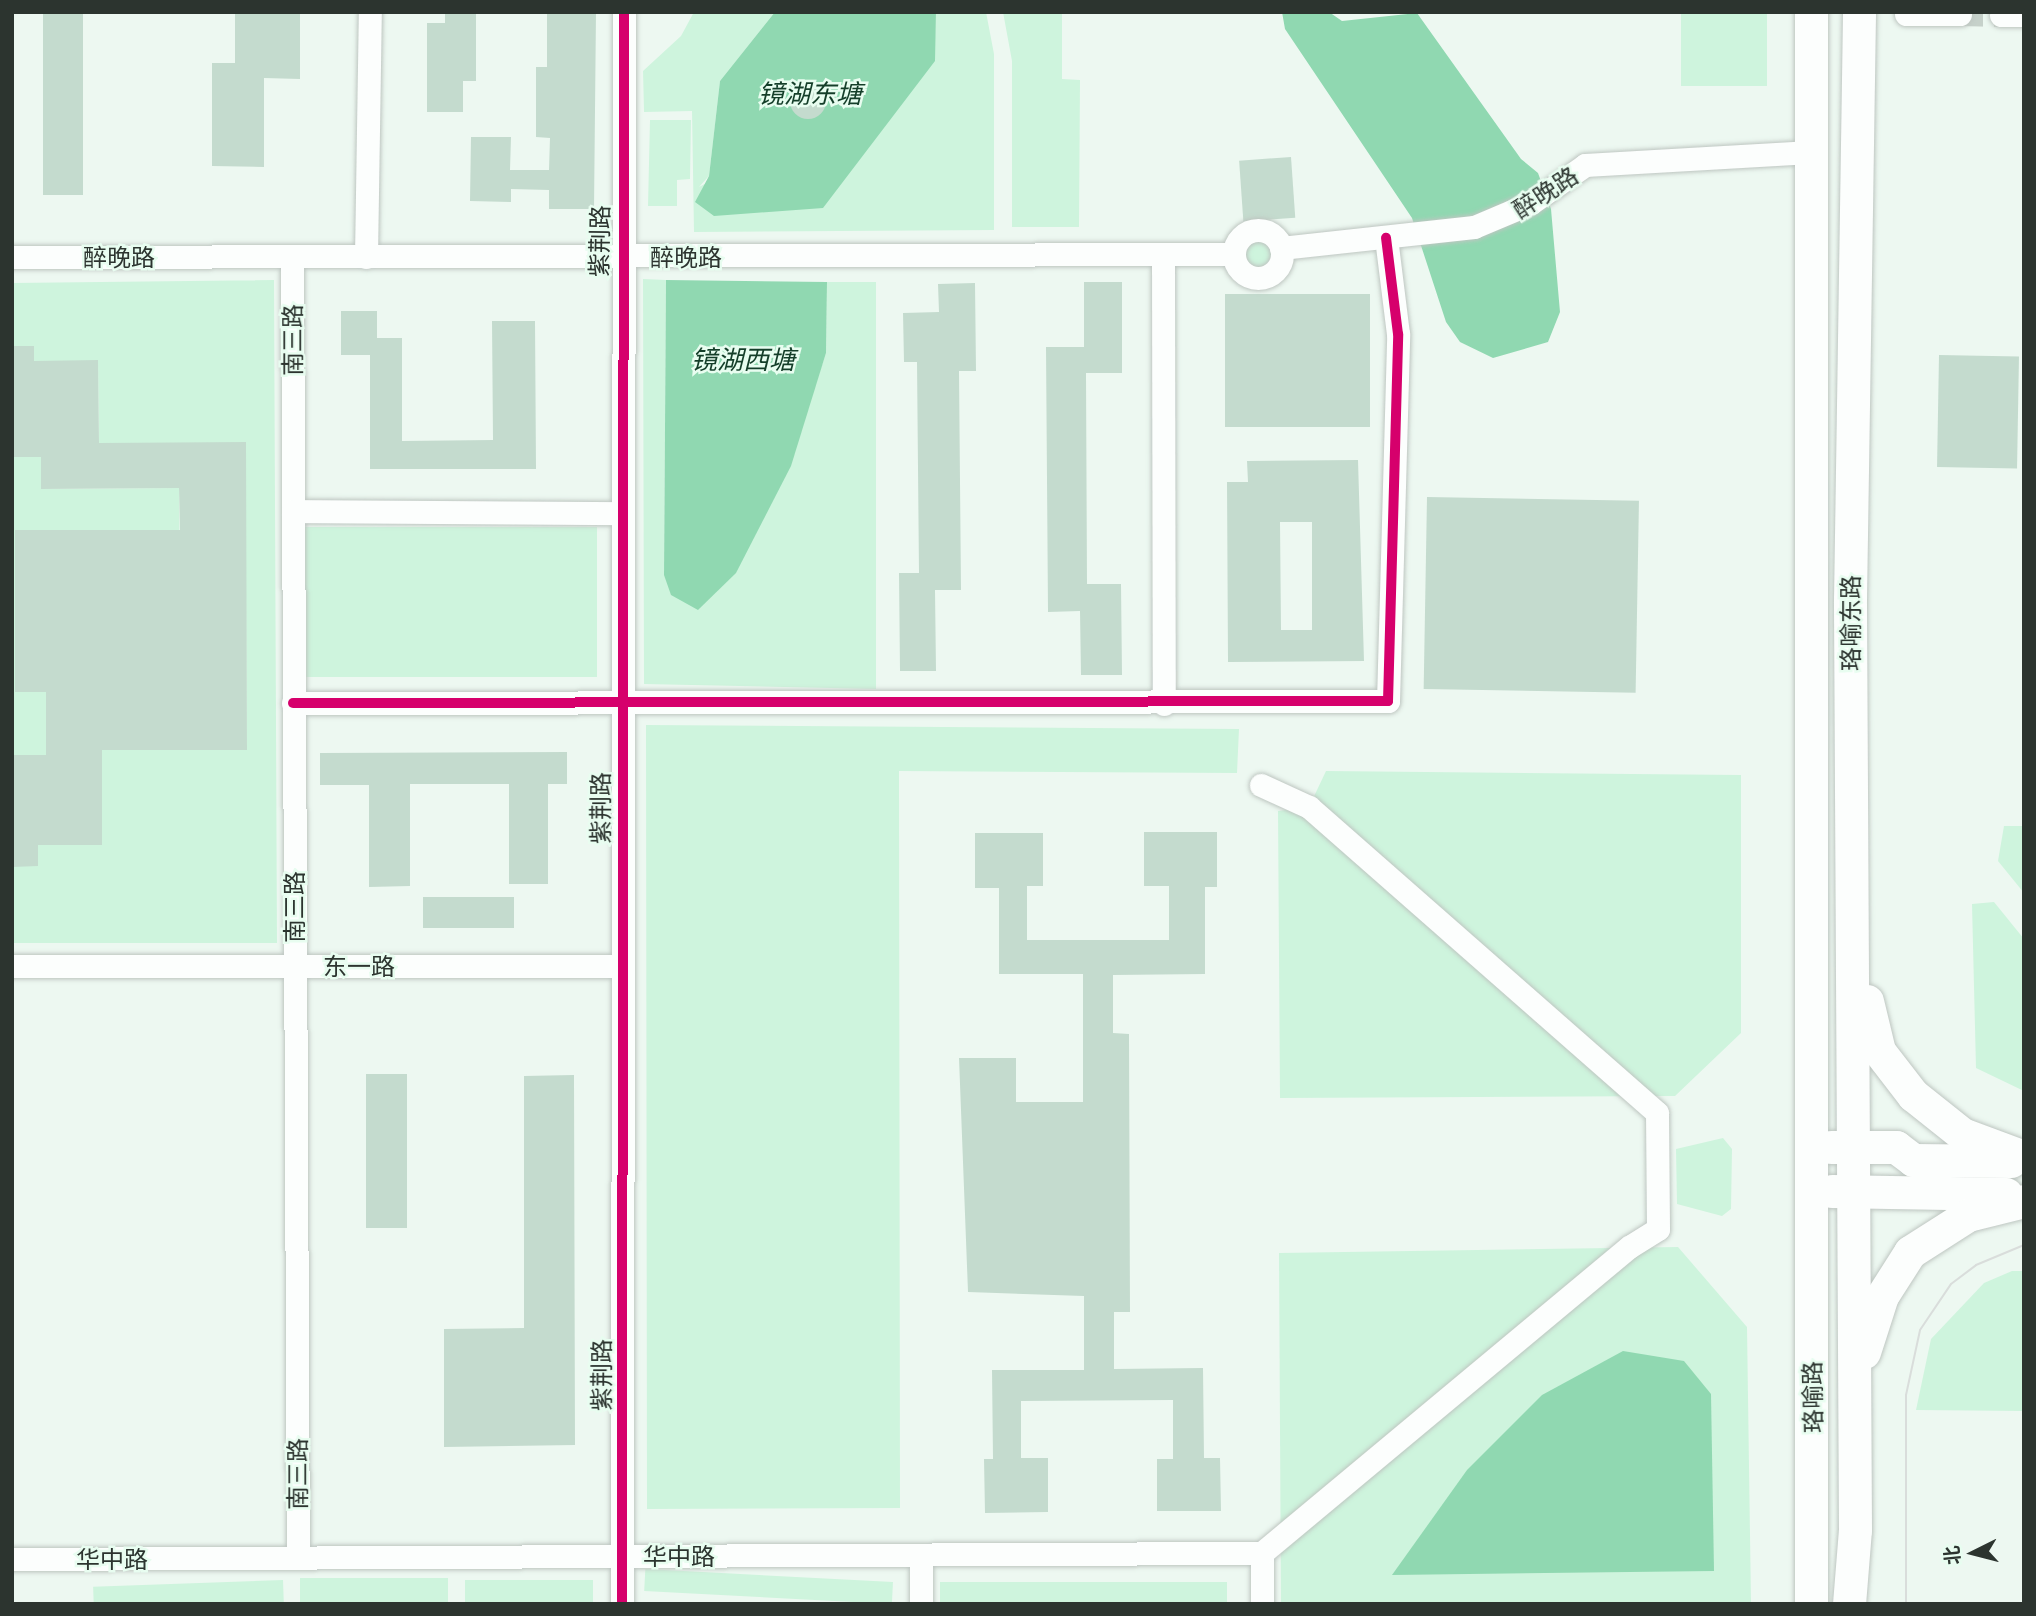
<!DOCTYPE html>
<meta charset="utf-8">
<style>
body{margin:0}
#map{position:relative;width:2036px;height:1616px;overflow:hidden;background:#edf8f1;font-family:"Golos Text","Noto Sans SC",sans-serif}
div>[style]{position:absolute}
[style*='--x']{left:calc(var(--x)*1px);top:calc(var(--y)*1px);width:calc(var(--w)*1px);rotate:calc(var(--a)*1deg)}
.green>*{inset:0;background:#cef4dd;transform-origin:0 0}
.round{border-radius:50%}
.water>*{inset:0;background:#90d8b1}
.building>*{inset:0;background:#c4dbce;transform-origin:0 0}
.minor-tunnel>*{height:23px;margin-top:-11.5px;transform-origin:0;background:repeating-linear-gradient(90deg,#c6d1ca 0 23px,transparent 0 34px)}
.roads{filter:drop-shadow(0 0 2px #bec6c1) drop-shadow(0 0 2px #bec6c1)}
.minor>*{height:23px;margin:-11.5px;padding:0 11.5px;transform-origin:11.5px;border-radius:11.5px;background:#fcfefd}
.minor>.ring{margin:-11.5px;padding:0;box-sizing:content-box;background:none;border:23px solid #fcfefd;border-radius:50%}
.highway>*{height:33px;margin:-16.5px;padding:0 16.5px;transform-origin:16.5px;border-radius:16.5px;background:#fcfefd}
.tram>*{height:2px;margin:-1px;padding:0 1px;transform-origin:1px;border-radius:1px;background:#d9dddb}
.cycleway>*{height:10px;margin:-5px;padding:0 5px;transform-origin:5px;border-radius:5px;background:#d6006c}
span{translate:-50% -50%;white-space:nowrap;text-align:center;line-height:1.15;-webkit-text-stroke:5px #e8fdf0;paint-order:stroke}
.street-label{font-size:24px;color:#2c342f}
.water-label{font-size:26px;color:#143e29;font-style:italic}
.frame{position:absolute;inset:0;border:14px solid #2c342f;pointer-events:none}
.north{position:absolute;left:1938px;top:1518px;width:70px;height:70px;-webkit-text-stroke:5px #e8fdf0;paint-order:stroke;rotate:264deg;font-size:19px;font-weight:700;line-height:28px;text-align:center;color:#2c342f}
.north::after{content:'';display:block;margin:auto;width:24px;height:32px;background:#2c342f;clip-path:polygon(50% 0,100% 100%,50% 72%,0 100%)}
</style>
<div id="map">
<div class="green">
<i style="clip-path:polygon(694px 12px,775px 12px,720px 81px,709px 176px,699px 187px,934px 61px,936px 12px,986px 12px,994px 54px,994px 230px,694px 232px,692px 111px,644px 112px,643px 71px,681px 36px)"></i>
<i style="clip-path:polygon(1003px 12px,1062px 12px,1062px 79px,1080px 80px,1079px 227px,1012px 227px,1012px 61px)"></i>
<i style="left:1681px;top:12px;width:86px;height:74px"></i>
<i style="clip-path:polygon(650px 120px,691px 120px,690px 179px,677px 180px,677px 206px,648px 206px)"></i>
<i class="round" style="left:1245px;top:241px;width:26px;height:26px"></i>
<i style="clip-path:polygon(643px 279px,666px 280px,664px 575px,812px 395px,826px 353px,827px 282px,876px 282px,876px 689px,644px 684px)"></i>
<i style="clip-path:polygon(evenodd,274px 280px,277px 943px,12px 943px,12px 457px,34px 457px,34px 346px,12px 346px,12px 283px,274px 280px,41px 361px,98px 361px,99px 443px,245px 443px,247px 749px,102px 750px,102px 845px,47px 845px,46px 709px,181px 709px,179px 488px,41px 489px,41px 361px)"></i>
<i style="left:597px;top:527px;width:150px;height:293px;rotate:90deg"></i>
<i style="clip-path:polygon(646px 725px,1239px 729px,1237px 773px,899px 771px,900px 1508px,647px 1509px)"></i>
<i style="clip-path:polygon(1326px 771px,1741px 775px,1741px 1033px,1675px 1096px,1280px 1098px,1278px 811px,1309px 807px)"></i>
<i style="clip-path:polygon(2004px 826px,2024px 826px,2024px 893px,1998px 861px)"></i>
<i style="clip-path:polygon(1994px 902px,2024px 939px,2024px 1091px,1976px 1068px,1972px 904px)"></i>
<i style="clip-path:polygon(1723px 1138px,1732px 1149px,1731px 1209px,1722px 1216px,1677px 1204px,1676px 1149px)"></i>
<i style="clip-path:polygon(1678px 1247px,1747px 1327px,1751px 1604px,1281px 1604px,1279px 1253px)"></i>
<i style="clip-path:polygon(2012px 1271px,2024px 1271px,2023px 1411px,1916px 1410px,1931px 1339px,1984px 1283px)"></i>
<i style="left:448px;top:1578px;width:26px;height:148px;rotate:90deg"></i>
<i style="left:283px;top:1580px;width:24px;height:190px;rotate:88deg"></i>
<i style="left:465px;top:1580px;width:128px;height:24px"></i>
<i style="left:893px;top:1582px;width:22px;height:248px;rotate:93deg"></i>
<i style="left:1227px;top:1582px;width:22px;height:287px;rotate:90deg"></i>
</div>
<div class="water">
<i style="clip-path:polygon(775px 12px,936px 12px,935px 61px,823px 208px,714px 216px,695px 202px,709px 176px,720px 81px)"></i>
<i style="clip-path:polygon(1282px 12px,1329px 12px,1342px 21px,1417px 13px,1521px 159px,1538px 173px,1551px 209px,1560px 312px,1548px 342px,1493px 358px,1460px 342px,1446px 322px,1412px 218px,1285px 29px)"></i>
<i style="clip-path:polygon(666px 280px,827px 282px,826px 353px,791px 466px,736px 573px,698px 610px,671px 595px,664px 575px)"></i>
<i style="clip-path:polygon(1623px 1351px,1684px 1361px,1711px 1394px,1714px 1571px,1392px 1575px,1467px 1470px,1542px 1395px)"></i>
</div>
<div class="building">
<i style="left:43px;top:12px;width:40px;height:183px"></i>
<i style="clip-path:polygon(235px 12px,300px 12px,300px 79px,264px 78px,264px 167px,212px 166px,212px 63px,235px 63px)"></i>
<i style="clip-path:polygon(445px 12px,476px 12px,476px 81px,463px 81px,463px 112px,427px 112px,427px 23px,445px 23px)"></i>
<i style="clip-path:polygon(547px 12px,596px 12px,594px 209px,549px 209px,549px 190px,511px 189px,511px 202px,470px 201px,471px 137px,511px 137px,510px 170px,549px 170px,550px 138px,536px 137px,536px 67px,547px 67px)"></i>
<i class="round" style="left:790px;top:83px;width:36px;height:36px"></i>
<i style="left:1291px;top:157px;width:61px;height:52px;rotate:86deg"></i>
<i style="clip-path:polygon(1084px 282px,1122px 282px,1122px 373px,1086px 373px,1087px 584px,1121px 584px,1122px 675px,1081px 675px,1080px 611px,1048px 612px,1046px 347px,1084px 347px)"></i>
<i style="clip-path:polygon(975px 283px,976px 371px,959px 371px,961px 590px,935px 590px,936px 671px,900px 671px,899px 573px,919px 573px,917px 362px,904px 362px,903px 313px,939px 312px,938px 284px)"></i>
<i style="left:1370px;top:294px;width:133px;height:145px;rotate:90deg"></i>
<i style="clip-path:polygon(341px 311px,377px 311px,377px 338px,402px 338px,402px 441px,493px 440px,492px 321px,535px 321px,536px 469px,370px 469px,370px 355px,341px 355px)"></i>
<i style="clip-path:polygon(12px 346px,34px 346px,34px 361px,98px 360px,99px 443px,246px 442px,247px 750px,102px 750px,102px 845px,38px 845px,38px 866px,12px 867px,12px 755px,46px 755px,46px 692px,15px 692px,15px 530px,180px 530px,179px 488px,41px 489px,41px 457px,12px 457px)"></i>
<i style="left:1939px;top:355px;width:80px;height:112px;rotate:1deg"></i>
<i style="clip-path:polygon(evenodd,1358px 460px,1364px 661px,1228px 662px,1227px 482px,1248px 482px,1247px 461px,1358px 460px,1280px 522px,1312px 522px,1312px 630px,1281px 630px,1280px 522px)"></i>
<i style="left:1427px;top:497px;width:212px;height:192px;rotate:1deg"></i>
<i style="clip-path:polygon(567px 752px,567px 784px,548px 784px,548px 884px,509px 884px,509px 784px,410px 784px,410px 886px,369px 887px,369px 785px,320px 785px,320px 753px)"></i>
<i style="clip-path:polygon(1144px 832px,1217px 832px,1217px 887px,1205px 887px,1205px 974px,1113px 975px,1113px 1033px,1129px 1034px,1130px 1312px,1114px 1312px,1114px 1369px,1203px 1368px,1204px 1458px,1220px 1458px,1221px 1511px,1157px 1511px,1157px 1459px,1173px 1459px,1173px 1400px,1021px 1401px,1021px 1458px,1048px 1458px,1048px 1512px,985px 1513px,984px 1459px,993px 1459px,992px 1370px,1084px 1370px,1084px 1296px,968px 1292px,959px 1058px,1016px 1058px,1016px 1102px,1083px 1102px,1083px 974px,999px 974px,999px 888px,975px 888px,975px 833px,1043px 833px,1043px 886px,1027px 886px,1027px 940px,1169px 940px,1169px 886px,1144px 886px)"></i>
<i style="left:423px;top:897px;width:91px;height:31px"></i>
<i style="left:366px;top:1074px;width:41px;height:154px"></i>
<i style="clip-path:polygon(574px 1075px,575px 1445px,444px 1447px,444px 1329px,524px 1328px,524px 1076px)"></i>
</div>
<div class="minor-tunnel">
<i style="--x:1960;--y:14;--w:41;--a:1.4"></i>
</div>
<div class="roads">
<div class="minor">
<i style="--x:1906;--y:14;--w:54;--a:0"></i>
<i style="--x:2001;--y:15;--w:23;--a:0"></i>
<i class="ring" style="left:1234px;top:230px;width:25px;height:25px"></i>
<i style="--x:1281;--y:248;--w:194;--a:-6.2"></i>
<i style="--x:1474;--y:227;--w:62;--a:-22.8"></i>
<i style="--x:1531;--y:203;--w:66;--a:-35.1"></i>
<i style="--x:1585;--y:165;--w:226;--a:-3.3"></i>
<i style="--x:1163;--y:254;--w:450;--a:89.9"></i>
<i style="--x:12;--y:257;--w:1222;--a:-0.14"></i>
<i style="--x:292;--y:257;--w:1301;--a:89.74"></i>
<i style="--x:366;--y:257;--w:245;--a:-89.1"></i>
<i style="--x:293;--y:511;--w:327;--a:0.4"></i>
<i style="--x:293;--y:703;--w:1095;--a:-0.1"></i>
<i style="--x:1388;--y:701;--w:367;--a:-88.4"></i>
<i style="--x:1398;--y:334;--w:97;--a:-97.1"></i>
<i style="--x:1261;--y:785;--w:53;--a:24.6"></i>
<i style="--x:1309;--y:807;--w:463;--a:41.3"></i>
<i style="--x:1657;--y:1113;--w:116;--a:89.5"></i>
<i style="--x:1658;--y:1229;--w:34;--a:148"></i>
<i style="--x:1629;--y:1247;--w:478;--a:140.2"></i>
<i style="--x:12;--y:966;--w:609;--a:0"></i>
<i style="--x:1262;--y:1553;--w:51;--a:90"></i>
<i style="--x:12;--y:1559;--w:1250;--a:-0.28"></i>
<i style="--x:622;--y:1604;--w:1592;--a:-89.93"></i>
<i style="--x:921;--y:1604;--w:49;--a:-90"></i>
</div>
<div class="highway">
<i style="--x:1811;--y:12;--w:1592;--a:90"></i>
<i style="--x:1867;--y:1001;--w:51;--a:76.5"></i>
<i style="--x:1879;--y:1051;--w:56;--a:52.3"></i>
<i style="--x:1913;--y:1095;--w:63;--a:38.5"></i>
<i style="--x:1962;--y:1134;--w:66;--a:20.4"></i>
<i style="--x:1831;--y:1147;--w:65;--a:0"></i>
<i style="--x:1896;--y:1147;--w:21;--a:37"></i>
<i style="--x:1913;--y:1160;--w:98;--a:0.6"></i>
<i style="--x:1832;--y:1191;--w:174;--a:1"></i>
<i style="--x:1864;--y:1352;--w:59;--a:-72.2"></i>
<i style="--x:1882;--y:1296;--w:52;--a:-57.5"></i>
<i style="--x:1910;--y:1252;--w:69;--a:-32.5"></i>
<i style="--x:1968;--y:1215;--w:58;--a:-14"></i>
<i style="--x:1849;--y:1604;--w:74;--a:-85.4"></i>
<i style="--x:1855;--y:1530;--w:930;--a:-90.31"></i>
<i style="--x:1850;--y:600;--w:588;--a:-89.12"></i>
</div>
</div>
<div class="tram">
<i style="--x:1906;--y:1604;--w:209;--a:-90"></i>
<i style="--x:1906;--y:1395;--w:66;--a:-77.8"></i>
<i style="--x:1920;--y:1330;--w:55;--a:-56"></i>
<i style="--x:1951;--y:1284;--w:31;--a:-37"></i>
<i style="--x:1976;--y:1265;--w:52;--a:-22.6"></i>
</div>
<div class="cycleway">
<i style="--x:293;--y:703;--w:1095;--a:-0.1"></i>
<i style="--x:1388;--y:701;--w:367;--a:-88.4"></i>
<i style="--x:1398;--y:334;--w:97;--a:-97.1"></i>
<i style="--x:622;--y:1604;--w:1592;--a:-89.93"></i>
</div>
<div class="street-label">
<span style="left:1545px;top:192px;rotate:-33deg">醉晚路</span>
<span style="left:599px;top:241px;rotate:-89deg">紫荆路</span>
<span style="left:119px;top:257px">醉晚路</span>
<span style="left:686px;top:257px">醉晚路</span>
<span style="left:292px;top:340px;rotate:-90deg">南三路</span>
<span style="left:1850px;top:623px;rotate:-90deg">珞喻东路</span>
<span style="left:600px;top:808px;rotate:-90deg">紫荆路</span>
<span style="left:294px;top:907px;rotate:-90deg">南三路</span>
<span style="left:359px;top:966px">东一路</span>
<span style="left:601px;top:1375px;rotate:-90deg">紫荆路</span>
<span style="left:1812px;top:1397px;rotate:-91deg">珞喻路</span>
<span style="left:297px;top:1474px;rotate:-90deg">南三路</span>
<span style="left:679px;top:1556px">华中路</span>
<span style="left:112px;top:1559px">华中路</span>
</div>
<div class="water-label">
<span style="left:810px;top:94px">镜湖东塘</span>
<span style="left:743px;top:360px">镜湖西塘</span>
</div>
<div class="frame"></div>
<div class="north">北</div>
</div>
